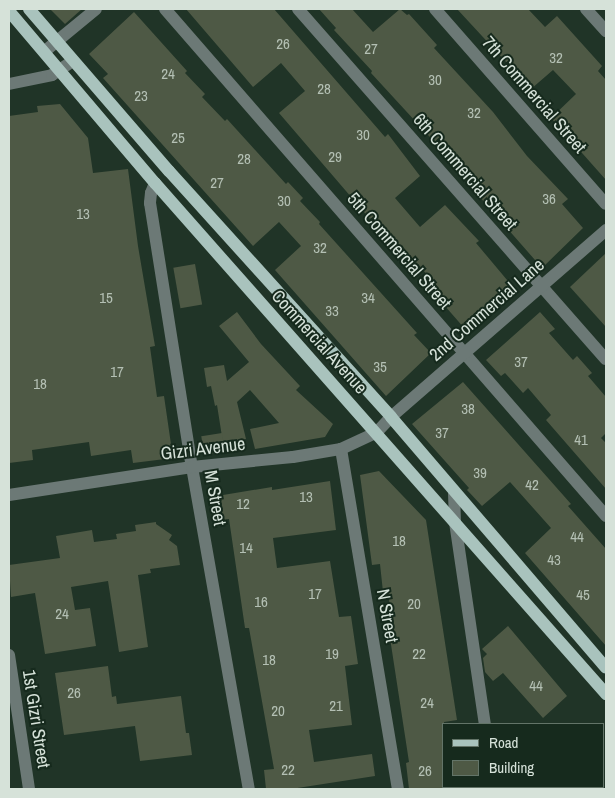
<!DOCTYPE html>
<style>
body{margin:0}
#map{position:relative;width:615px;height:798px;overflow:hidden;background:#203427;font-family:"Archivo Narrow",sans-serif}
div>[style]{position:absolute}
[style*='--x']{left:calc(var(--x)*1px);top:calc(var(--y)*1px);width:calc(var(--w)*1px);rotate:calc(var(--a)*1deg)}
.building>*{inset:0;background:#4e5945;transform-origin:0 0}
.minor>*{height:12px;margin:-6px;padding:0 6px;transform-origin:6px;border-radius:6px;background:#6c7976}
.major>*{height:12px;margin:-6px;padding:0 6px;transform-origin:6px;border-radius:6px;background:#a9c3bd}
span{translate:-50% -50%;white-space:nowrap;text-align:center;line-height:1.15;-webkit-text-stroke:4px #162a1d;paint-order:stroke}
.number-label{font-size:15px;color:#b4c0b4}
.number-label span{-webkit-text-stroke-width:0}
.street-label{font-size:18px;color:#d6e2d9}
.frame{position:absolute;inset:0;border:10px solid #d6e2d9;pointer-events:none}
.legend{position:absolute;left:442px;top:723px;width:162px;height:65px;box-sizing:border-box;background:#162a1d;border:1px solid #637468;margin:0;padding:6px 9px;list-style:none;font-size:15px;color:#d6e2d9}
.legend li{display:flex;align-items:center;gap:10px;height:25px}
.legend b{width:25px;border:1px solid #637468}
</style>
<div id="map">
<div class="building">
<i style="clip-path:polygon(50px 9px,82px 9px,65px 24px)"></i>
<i style="clip-path:polygon(186px 9px,274px 9px,385px 137px,388px 134px,420px 176px,395px 198px,420px 227px,445px 205px,479px 241px,476px 243px,513px 287px,465px 329px,431px 290px,437px 286px,416px 262px,413px 265px,371px 218px,370px 219px,279px 113px,305px 91px,281px 63px,253px 87px)"></i>
<i style="clip-path:polygon(319px 9px,352px 9px,373px 32px,400px 9px,407px 15px,409px 14px,437px 45px,434px 48px,493px 112px,527px 156px,568px 199px,562px 204px,583px 228px,542px 268px,449px 162px,451px 160px,371px 73px,372px 71px,334px 30px,336px 28px)"></i>
<i style="clip-path:polygon(457px 9px,528px 9px,545px 27px,557px 16px,602px 66px,598px 71px,606px 80px,606px 180px,551px 118px,576px 94px,553px 70px,531px 89px)"></i>
<i style="clip-path:polygon(134px 12px,187px 71px,185px 73px,205px 94px,202px 97px,225px 121px,227px 119px,286px 184px,288px 182px,303px 198px,300px 201px,320px 222px,319px 224px,417px 333px,414px 335px,431px 353px,386px 396px,275px 270px,301px 246px,279px 222px,253px 246px,103px 78px,108px 74px,89px 54px)"></i>
<i style="clip-path:polygon(60px 104px,88px 138px,93px 173px,128px 169px,138px 246px,155px 346px,150px 347px,157px 397px,164px 396px,173px 458px,133px 463px,131px 450px,91px 456px,89px 442px,32px 450px,33px 460px,9px 463px,9px 116px,38px 112px,37px 106px)"></i>
<i style="clip-path:polygon(606px 253px,606px 327px,570px 287px)"></i>
<i style="left:195px;top:264px;width:41px;height:22px;rotate:80deg"></i>
<i style="clip-path:polygon(237px 312px,261px 344px,300px 386px,296px 390px,333px 424px,325px 437px,255px 449px,250px 429px,279px 423px,250px 390px,237px 402px,246px 439px,223px 443px,217px 405px,215px 406px,211px 386px,207px 387px,204px 368px,224px 365px,227px 381px,249px 362px,219px 326px)"></i>
<i style="clip-path:polygon(540px 312px,555px 329px,549px 333px,573px 360px,577px 356px,592px 373px,588px 376px,606px 397px,606px 433px,601px 438px,606px 443px,606px 489px,546px 420px,551px 415px,528px 388px,523px 393px,505px 373px,501px 376px,486px 360px)"></i>
<i style="clip-path:polygon(463px 382px,571px 504px,568px 506px,606px 549px,606px 646px,525px 553px,551px 528px,510px 482px,482px 506px,467px 490px,469px 488px,412px 424px)"></i>
<i style="left:222px;top:433px;width:19px;height:21px;rotate:81deg"></i>
<i style="clip-path:polygon(379px 471px,426px 520px,457px 720px,444px 722px,444px 789px,409px 789px,406px 763px,409px 762px,388px 625px,392px 625px,388px 591px,383px 592px,380px 564px,372px 565px,360px 475px)"></i>
<i style="clip-path:polygon(330px 481px,336px 530px,273px 538px,277px 568px,330px 561px,339px 617px,351px 616px,358px 664px,345px 666px,352px 725px,309px 730px,314px 762px,372px 754px,375px 776px,291px 789px,266px 789px,264px 770px,274px 769px,249px 628px,245px 628px,229px 519px,215px 521px,211px 497px,272px 487px,272px 490px)"></i>
<i style="clip-path:polygon(156px 522px,156px 524px,172px 535px,169px 540px,177px 546px,180px 565px,150px 569px,151px 573px,138px 575px,148px 647px,119px 652px,108px 581px,71px 587px,75px 610px,90px 608px,96px 646px,45px 654px,35px 593px,11px 597px,9px 565px,60px 558px,56px 536px,92px 530px,94px 542px,117px 539px,116px 534px,136px 531px,135px 525px)"></i>
<i style="clip-path:polygon(508px 626px,567px 696px,543px 718px,503px 673px,493px 681px,485px 672px,483px 658px,487px 654px,482px 649px)"></i>
<i style="clip-path:polygon(108px 666px,112px 697px,116px 696px,117px 704px,181px 696px,186px 733px,189px 733px,192px 755px,140px 761px,135px 726px,64px 735px,55px 673px)"></i>
</div>
<div class="minor">
<i style="--x:165;--y:9;--w:672;--a:48.98"></i>
<i style="--x:298;--y:9;--w:466;--a:48.7"></i>
<i style="--x:435;--y:9;--w:259;--a:48.8"></i>
<i style="--x:586;--y:9;--w:30;--a:48"></i>
<i style="--x:45;--y:51;--w:66;--a:-39.5"></i>
<i style="--x:9;--y:84;--w:44;--a:-11.8"></i>
<i style="--x:52;--y:75;--w:25;--a:-34"></i>
<i style="--x:155;--y:183;--w:11;--a:112"></i>
<i style="--x:151;--y:193;--w:10;--a:96"></i>
<i style="--x:150;--y:203;--w:267;--a:81"></i>
<i style="--x:192;--y:467;--w:327;--a:80"></i>
<i style="--x:341;--y:449;--w:345;--a:80.5"></i>
<i style="--x:454;--y:493;--w:29;--a:88"></i>
<i style="--x:455;--y:522;--w:204;--a:81.6"></i>
<i style="--x:9;--y:495;--w:185;--a:-8.7"></i>
<i style="--x:192;--y:467;--w:101;--a:-5.7"></i>
<i style="--x:293;--y:457;--w:49;--a:-9.5"></i>
<i style="--x:341;--y:449;--w:40;--a:-25"></i>
<i style="--x:377;--y:432;--w:21;--a:-47"></i>
<i style="--x:391;--y:417;--w:285;--a:-41"></i>
<i style="--x:9;--y:655;--w:135;--a:81.5"></i>
<i style="--x:494;--y:787;--w:2;--a:90"></i>
</div>
<div class="major">
<i style="--x:29;--y:9;--w:214;--a:49.2"></i>
<i style="--x:169;--y:171;--w:331;--a:47.9"></i>
<i style="--x:391;--y:417;--w:330;--a:49.4"></i>
<i style="--x:9;--y:11;--w:226;--a:49.7"></i>
<i style="--x:155;--y:183;--w:682;--a:48.57"></i>
</div>
<div class="number-label">
<span style="left:283px;top:44px">26</span>
<span style="left:371px;top:49px">27</span>
<span style="left:556px;top:58px">32</span>
<span style="left:168px;top:74px">24</span>
<span style="left:435px;top:80px">30</span>
<span style="left:324px;top:89px">28</span>
<span style="left:141px;top:96px">23</span>
<span style="left:474px;top:113px">32</span>
<span style="left:363px;top:135px">30</span>
<span style="left:178px;top:138px">25</span>
<span style="left:335px;top:157px">29</span>
<span style="left:244px;top:159px">28</span>
<span style="left:217px;top:183px">27</span>
<span style="left:549px;top:199px">36</span>
<span style="left:284px;top:201px">30</span>
<span style="left:83px;top:214px">13</span>
<span style="left:320px;top:248px">32</span>
<span style="left:106px;top:298px">15</span>
<span style="left:368px;top:298px">34</span>
<span style="left:332px;top:311px">33</span>
<span style="left:521px;top:362px">37</span>
<span style="left:380px;top:367px">35</span>
<span style="left:117px;top:372px">17</span>
<span style="left:40px;top:384px">18</span>
<span style="left:468px;top:409px">38</span>
<span style="left:442px;top:433px">37</span>
<span style="left:581px;top:440px">41</span>
<span style="left:480px;top:473px">39</span>
<span style="left:532px;top:485px">42</span>
<span style="left:306px;top:497px">13</span>
<span style="left:243px;top:504px">12</span>
<span style="left:577px;top:537px">44</span>
<span style="left:399px;top:541px">18</span>
<span style="left:246px;top:548px">14</span>
<span style="left:554px;top:560px">43</span>
<span style="left:315px;top:594px">17</span>
<span style="left:583px;top:595px">45</span>
<span style="left:261px;top:602px">16</span>
<span style="left:414px;top:604px">20</span>
<span style="left:62px;top:614px">24</span>
<span style="left:332px;top:654px">19</span>
<span style="left:419px;top:654px">22</span>
<span style="left:269px;top:660px">18</span>
<span style="left:536px;top:686px">44</span>
<span style="left:74px;top:693px">26</span>
<span style="left:427px;top:703px">24</span>
<span style="left:336px;top:706px">21</span>
<span style="left:278px;top:711px">20</span>
<span style="left:288px;top:770px">22</span>
<span style="left:425px;top:771px">26</span>
</div>
<div class="street-label">
<span style="left:534px;top:95px;rotate:49deg">7th Commercial Street</span>
<span style="left:465px;top:172px;rotate:49deg">6th Commercial Street</span>
<span style="left:399px;top:251px;rotate:49deg">5th Commercial Street</span>
<span style="left:487px;top:310px;rotate:-41deg">2nd Commercial Lane</span>
<span style="left:319px;top:342px;rotate:48deg">Commercial Avenue</span>
<span style="left:203px;top:449px;rotate:-7deg">Gizri Avenue</span>
<span style="left:215px;top:498px;rotate:80deg">M Street</span>
<span style="left:387px;top:616px;rotate:80deg">N Street</span>
<span style="left:36px;top:719px;rotate:81deg">1st Gizri Street</span>
</div>
<div class="frame"></div>
<ul class="legend">
<li><b style="height:6px;background:#a9c3bd"></b>Road</li>
<li><b style="height:14px;background:#4e5945"></b>Building</li>
</ul>
</div>
